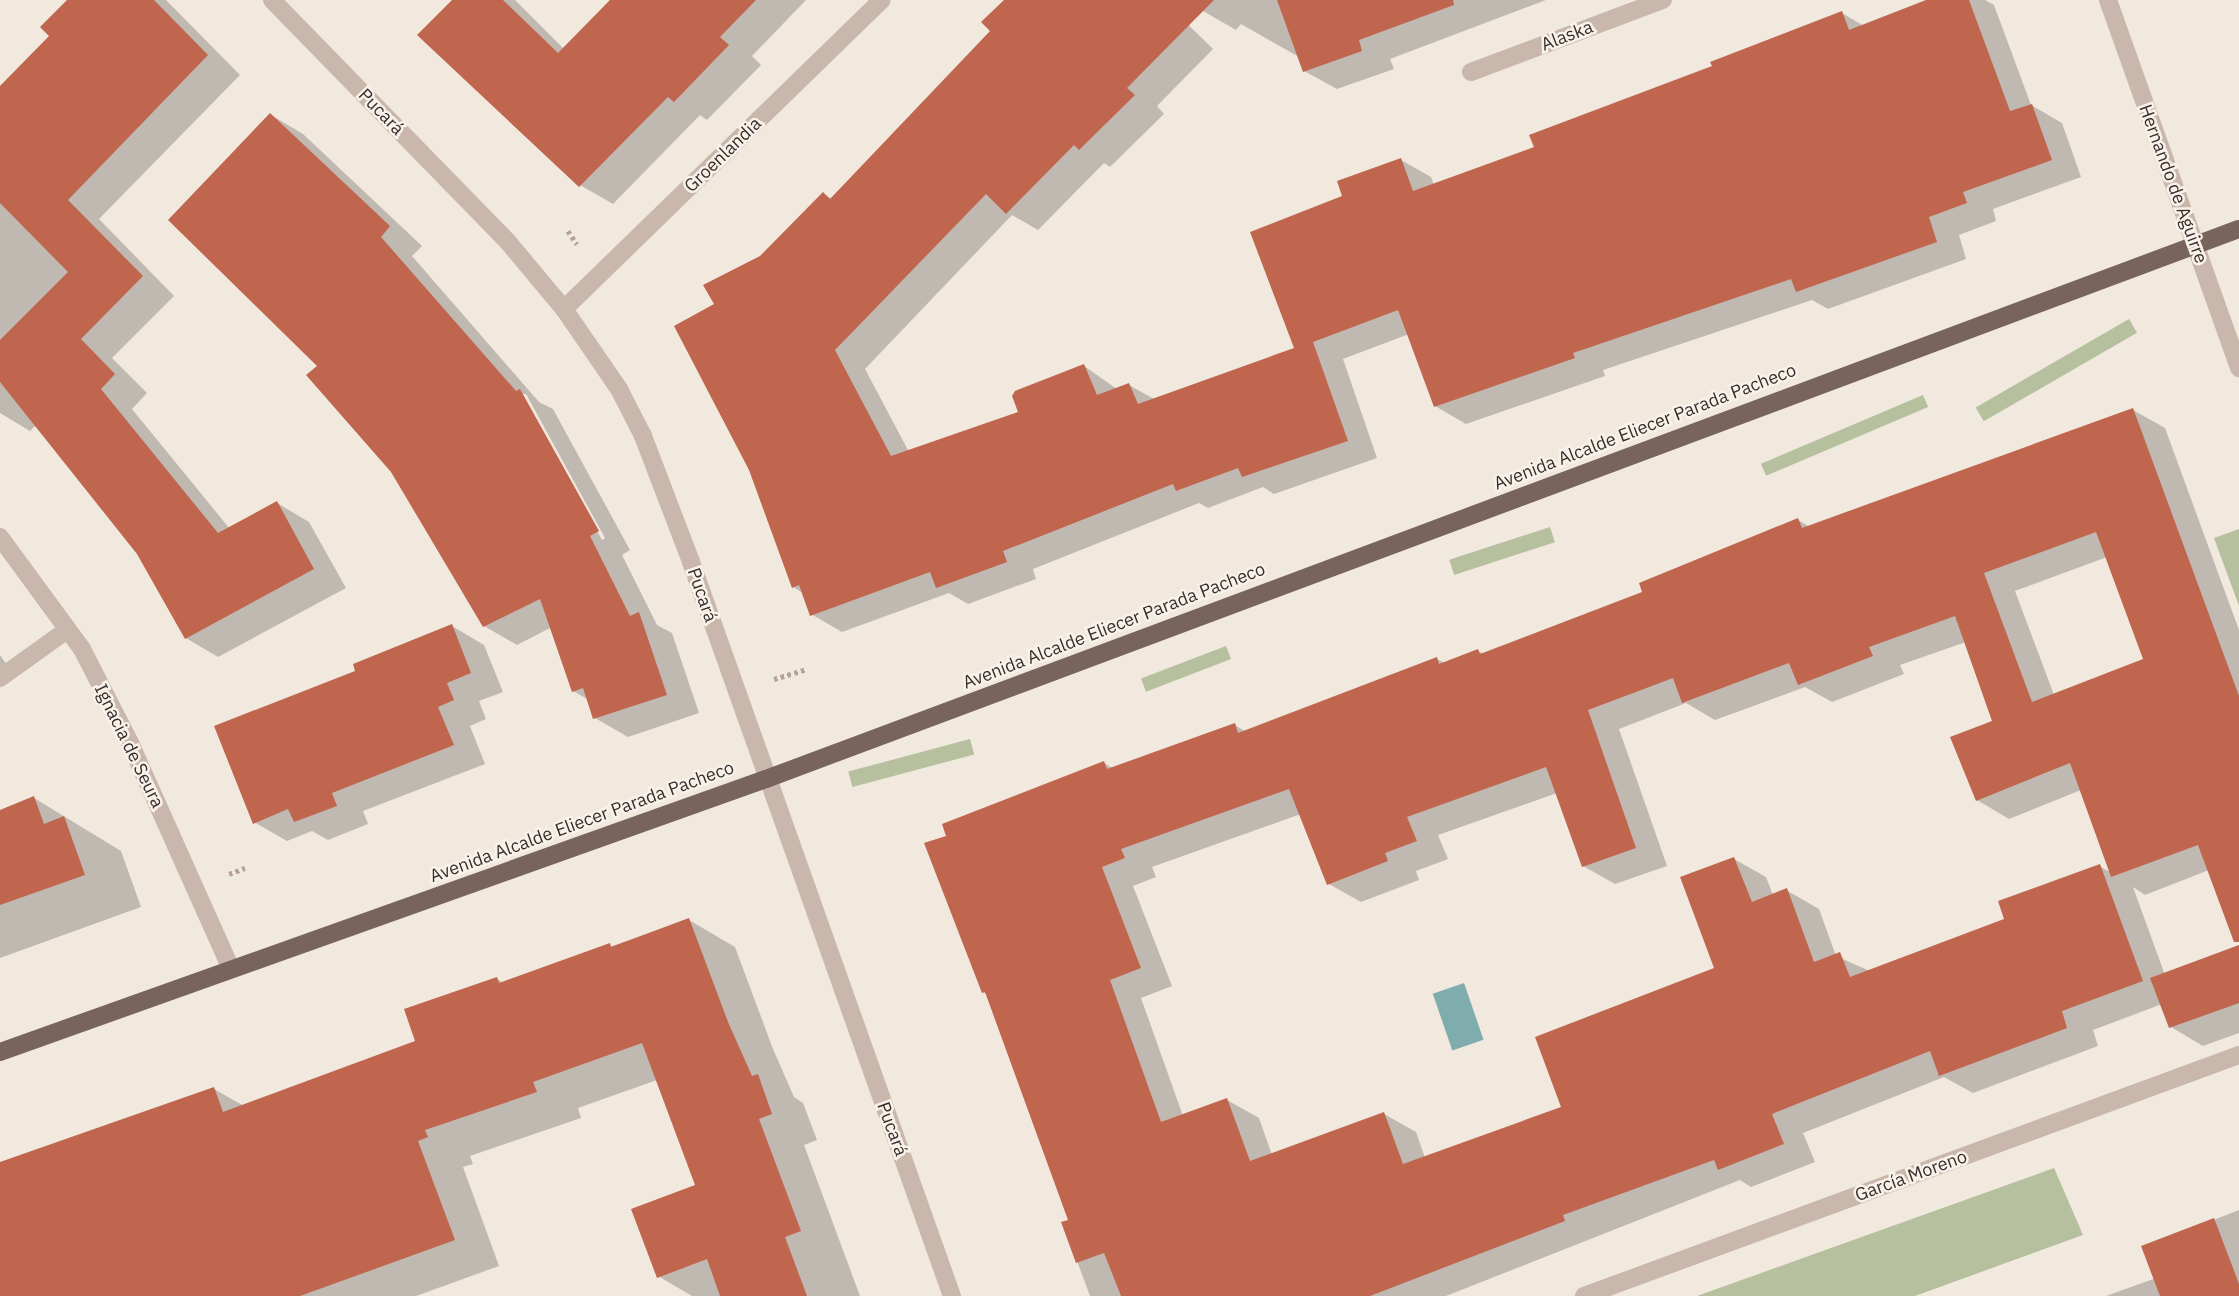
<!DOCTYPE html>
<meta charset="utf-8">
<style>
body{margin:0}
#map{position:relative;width:2239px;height:1296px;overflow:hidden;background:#f1e8de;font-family:"IBM Plex Sans",sans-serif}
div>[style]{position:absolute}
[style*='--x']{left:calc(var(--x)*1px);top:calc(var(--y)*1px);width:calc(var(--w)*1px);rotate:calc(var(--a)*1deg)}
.green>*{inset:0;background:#b6c09f;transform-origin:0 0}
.water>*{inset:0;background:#7fadad;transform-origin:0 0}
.shadow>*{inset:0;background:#0003}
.building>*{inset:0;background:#c0654e}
.path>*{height:4.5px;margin-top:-2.25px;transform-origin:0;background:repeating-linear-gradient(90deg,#b5a195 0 3.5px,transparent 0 7px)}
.minor>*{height:18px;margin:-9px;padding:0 9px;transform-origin:9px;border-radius:9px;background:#c9b7ab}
.major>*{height:18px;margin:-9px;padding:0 9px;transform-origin:9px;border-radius:9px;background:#78645c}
span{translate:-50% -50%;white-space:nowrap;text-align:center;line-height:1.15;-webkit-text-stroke:5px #f9f2eb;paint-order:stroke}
.street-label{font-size:18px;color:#372d2a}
</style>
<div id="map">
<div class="green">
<i style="left:2129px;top:319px;width:16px;height:177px;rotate:60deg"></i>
<i style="left:1923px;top:395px;width:13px;height:176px;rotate:67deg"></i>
<i style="left:1550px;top:527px;width:16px;height:106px;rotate:72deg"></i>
<i style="clip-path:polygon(2239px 529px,2239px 606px,2214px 538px)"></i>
<i style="left:1226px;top:646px;width:14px;height:91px;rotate:69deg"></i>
<i style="left:970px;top:739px;width:16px;height:126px;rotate:75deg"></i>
<i style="clip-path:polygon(2054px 1168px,2083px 1235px,1915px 1296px,1697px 1296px)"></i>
</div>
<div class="water">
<i style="left:1464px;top:983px;width:60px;height:33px;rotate:71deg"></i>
</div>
<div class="shadow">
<i style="clip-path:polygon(69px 0,166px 0,240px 75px,99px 219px,174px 296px,112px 358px,147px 393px,132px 409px,230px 529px,277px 503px,309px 522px,346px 588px,218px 657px,186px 638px,138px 553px,36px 425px,30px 431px,0 413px,0 89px,52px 36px)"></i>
<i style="clip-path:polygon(454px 0,515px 0,564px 49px,610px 0,806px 0,752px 56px,761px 65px,707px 120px,700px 115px,613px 204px,580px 185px)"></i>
<i style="clip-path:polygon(1006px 0,1163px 0,1213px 49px,1157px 106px,1164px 114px,1110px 167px,1104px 163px,1038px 230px,1012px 215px,865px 369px,909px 452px,1020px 413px,1084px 366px,1117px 389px,1129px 385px,1156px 400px,1296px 349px,1344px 197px,1401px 160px,1431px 177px,1434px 185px,1536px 148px,1842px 13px,1864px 26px,1931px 0,1985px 0,1994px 5px,2031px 105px,2062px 123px,2081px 177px,1993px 209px,1996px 221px,1959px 235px,1966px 259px,1828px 309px,1812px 300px,1603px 370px,1605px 376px,1466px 424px,1435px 406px,1409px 334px,1343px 359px,1377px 458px,1274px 494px,1263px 487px,1208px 508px,1199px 503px,1033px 569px,1036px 579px,968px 604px,949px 593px,842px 632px,811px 614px,803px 593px,793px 587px,716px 305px,823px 194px,832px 199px,992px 31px)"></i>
<i style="clip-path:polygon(1199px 0,1546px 0,1390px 59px,1394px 69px,1337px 89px,1304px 71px,1299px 57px,1241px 24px,1236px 30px,1203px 11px)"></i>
<i style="clip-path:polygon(evenodd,271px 115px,303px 134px,422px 246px,412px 256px,539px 402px,553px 409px,630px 550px,622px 555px,657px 625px,672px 633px,699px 713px,628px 737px,595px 718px,589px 700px,573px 691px,552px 627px,517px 645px,484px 626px,392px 471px,320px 366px,271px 115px,522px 394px,526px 394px,605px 538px,602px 540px,522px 394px)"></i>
<i style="clip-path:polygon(evenodd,2133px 410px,2165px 428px,2239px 630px,2239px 915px,2209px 870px,2145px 895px,2133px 887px,2165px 975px,2239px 954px,2239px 1033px,2203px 1046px,2171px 1027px,2162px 1004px,2093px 1030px,2098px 1046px,1973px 1093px,1944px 1077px,1803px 1133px,1815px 1162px,1751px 1187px,1740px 1180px,1446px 1296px,1090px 1296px,1063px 1223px,1070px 1221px,988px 995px,983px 992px,948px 837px,1104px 763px,1114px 769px,1235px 725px,1246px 732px,1437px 659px,1445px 663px,1478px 651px,1484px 654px,1645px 593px,1798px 520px,1810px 527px,2133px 410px,2107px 557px,2145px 660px,2054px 695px,2015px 591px,2107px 557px,2133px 410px,1966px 642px,1994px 722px,1977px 800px,2009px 819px,2081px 790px,2112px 873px,2099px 866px,2007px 920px,1870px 971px,1836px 956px,1819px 909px,1786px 890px,1773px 895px,1766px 877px,1734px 859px,1716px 969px,1563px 1108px,1425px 1158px,1416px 1132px,1384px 1114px,1272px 1155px,1259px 1118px,1227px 1100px,1183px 1116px,1141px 998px,1172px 986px,1133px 886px,1156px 877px,1152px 867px,1301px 814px,1329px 884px,1361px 902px,1419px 880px,1416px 871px,1448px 859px,1438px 835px,1557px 793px,1583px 866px,1615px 884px,1667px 866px,1619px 729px,1686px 703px,1715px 720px,1805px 687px,1832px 702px,1904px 674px,1900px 665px,1966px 642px)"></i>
<i style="clip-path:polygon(452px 626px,484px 645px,503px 692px,479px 701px,486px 719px,470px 726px,485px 764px,363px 811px,368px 824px,328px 840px,312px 831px,287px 841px,254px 822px,358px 672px)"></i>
<i style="clip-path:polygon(0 655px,9px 668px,0 675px)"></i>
<i style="clip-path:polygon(34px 798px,121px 851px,141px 907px,0 958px,0 812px)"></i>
<i style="clip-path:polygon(689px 920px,735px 947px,773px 1049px,794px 1097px,803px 1103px,817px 1140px,804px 1145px,860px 1296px,692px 1296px,658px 1276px,697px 1186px,657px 1080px,578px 1108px,581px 1118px,470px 1156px,473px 1164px,463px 1167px,499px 1266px,416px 1296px,0 1296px,0 1164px,214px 1089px,244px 1106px,417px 1042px,496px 978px,503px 983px)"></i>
<i style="clip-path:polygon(2239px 1210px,2239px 1296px,2106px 1296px,2156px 1278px,2144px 1247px)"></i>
</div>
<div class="building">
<i style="clip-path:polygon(67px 0,154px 0,208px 55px,68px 200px,143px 276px,81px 339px,115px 374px,101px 389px,218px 533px,277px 501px,314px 569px,185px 639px,137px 554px,0 382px,0 340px,68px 272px,0 203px,0 86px,49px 36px,40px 27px)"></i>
<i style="clip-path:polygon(452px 0,503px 0,558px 53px,610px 0,756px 0,720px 37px,729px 45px,674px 102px,668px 97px,579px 187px,417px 35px)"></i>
<i style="clip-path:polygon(1004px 0,1214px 0,1127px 88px,1135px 95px,1079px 150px,1074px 145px,1006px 214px,986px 194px,835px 350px,891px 456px,1018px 412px,1012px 396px,1015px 391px,1084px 364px,1097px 395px,1129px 383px,1138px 404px,1294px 348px,1250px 232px,1342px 196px,1337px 181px,1401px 158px,1413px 191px,1534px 147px,1529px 135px,1712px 66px,1710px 62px,1842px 11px,1849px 30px,1926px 0,1969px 0,2010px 111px,2032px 104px,2052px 160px,1963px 192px,1967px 203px,1929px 217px,1937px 242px,1796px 292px,1791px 279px,1573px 353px,1575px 358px,1434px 407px,1398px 310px,1313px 342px,1348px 441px,1242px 477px,1238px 468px,1176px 491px,1173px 484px,1003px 551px,1007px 562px,936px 588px,930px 572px,810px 616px,799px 585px,792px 588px,749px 470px,674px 326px,714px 304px,703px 285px,760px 256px,823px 192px,830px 199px,990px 31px,981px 22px)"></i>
<i style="clip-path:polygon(1277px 0,1453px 0,1454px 5px,1359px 40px,1362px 51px,1303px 72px)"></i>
<i style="clip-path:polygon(270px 113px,390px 226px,381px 237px,516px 391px,520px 389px,599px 531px,590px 536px,630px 616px,639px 612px,667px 695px,593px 719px,583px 688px,572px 692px,540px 599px,483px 627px,391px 472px,306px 375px,317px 366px,168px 220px)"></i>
<i style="clip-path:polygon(evenodd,2133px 408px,2239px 696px,2239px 942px,2234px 942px,2198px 845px,2111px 877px,2070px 763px,1976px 801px,1950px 737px,1992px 721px,1955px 616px,1869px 647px,1873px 656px,1798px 685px,1789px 663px,1682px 703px,1673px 678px,1588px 710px,1636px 848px,1582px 867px,1546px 767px,1407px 817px,1417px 841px,1385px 853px,1388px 861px,1327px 885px,1289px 789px,1121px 849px,1125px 858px,1102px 867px,1141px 968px,1110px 980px,1161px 1122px,1227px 1098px,1250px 1161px,1384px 1112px,1403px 1164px,1561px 1107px,1535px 1037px,1714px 968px,1680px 877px,1734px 857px,1752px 902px,1787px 888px,1814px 962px,1840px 952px,1850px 977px,2004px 919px,1998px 901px,2100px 864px,2143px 981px,2062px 1011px,2067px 1028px,1939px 1076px,1930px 1051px,1772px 1114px,1784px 1144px,1718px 1170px,1714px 1160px,1563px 1215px,1565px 1221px,1370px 1296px,1121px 1296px,1104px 1253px,1076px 1263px,1061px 1222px,1068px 1220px,985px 992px,982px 993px,924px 843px,946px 836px,942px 824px,1104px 761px,1107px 769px,1235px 723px,1238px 733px,1437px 657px,1439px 664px,1478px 649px,1480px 654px,1642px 592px,1639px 583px,1798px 518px,1802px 528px,2133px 408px,2096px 532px,2143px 659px,2032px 702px,1984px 573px,2096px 532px)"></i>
<i style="clip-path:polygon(452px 624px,471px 673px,447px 683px,454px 700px,438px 707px,454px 745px,332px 793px,337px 806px,294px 822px,288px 809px,253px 824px,214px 726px,355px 671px,353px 664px)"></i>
<i style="clip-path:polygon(34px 796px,44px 824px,64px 816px,85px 875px,0 905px,0 810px)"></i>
<i style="clip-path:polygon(689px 918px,728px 1022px,752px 1076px,758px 1074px,772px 1114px,759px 1119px,801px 1231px,785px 1237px,807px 1296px,720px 1296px,707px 1259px,657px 1278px,631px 1209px,695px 1185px,642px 1043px,533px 1082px,537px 1092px,425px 1130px,428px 1137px,418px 1141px,455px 1240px,300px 1296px,0 1296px,0 1162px,214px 1087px,223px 1112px,415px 1041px,404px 1009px,497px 977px,499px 983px,610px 943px,611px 947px)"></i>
<i style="clip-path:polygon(2239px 945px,2239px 1003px,2169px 1028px,2150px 978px)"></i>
<i style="clip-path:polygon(2214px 1218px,2239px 1284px,2239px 1296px,2160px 1296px,2141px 1246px)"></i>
</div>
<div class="path">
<i style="--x:568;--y:231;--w:16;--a:55"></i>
<i style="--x:774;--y:679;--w:34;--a:-17"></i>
<i style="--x:229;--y:874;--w:17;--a:-21"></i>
</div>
<div class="minor">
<i style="--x:272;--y:0;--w:338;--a:45.7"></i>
<i style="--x:508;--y:242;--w:87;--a:50.1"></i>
<i style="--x:564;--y:309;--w:97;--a:55.5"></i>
<i style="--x:619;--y:389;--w:53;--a:62.9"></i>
<i style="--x:643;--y:436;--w:135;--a:69.1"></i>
<i style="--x:691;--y:562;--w:779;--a:70.43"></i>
<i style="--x:2108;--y:0;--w:391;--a:70.4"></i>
<i style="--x:1471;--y:72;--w:205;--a:-20.6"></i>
<i style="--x:564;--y:309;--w:443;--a:-44.2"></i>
<i style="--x:0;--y:537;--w:139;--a:53.8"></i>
<i style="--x:82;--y:649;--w:106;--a:62.9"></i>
<i style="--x:130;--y:743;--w:248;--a:65.9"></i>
<i style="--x:0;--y:678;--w:82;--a:-35.6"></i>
<i style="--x:1584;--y:1296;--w:698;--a:-20.2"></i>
</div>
<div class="major">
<i style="--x:0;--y:1052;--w:813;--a:-19.62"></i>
<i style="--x:766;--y:779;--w:1572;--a:-20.48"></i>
</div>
<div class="street-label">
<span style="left:1567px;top:36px;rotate:-21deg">Alaska</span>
<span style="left:381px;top:112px;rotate:46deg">Pucará</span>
<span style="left:723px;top:155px;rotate:-44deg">Groenlandia</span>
<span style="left:2173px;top:184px;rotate:70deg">Hernando de Aguirre</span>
<span style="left:1645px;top:427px;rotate:-21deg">Avenida Alcalde Eliecer Parada Pacheco</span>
<span style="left:702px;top:595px;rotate:71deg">Pucará</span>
<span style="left:1114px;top:626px;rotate:-21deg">Avenida Alcalde Eliecer Parada Pacheco</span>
<span style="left:129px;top:746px;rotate:64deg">Ignacia de Seura</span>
<span style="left:582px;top:822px;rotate:-20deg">Avenida Alcalde Eliecer Parada Pacheco</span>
<span style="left:892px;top:1129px;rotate:70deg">Pucará</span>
<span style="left:1911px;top:1176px;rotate:-20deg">García Moreno</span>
</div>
</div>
